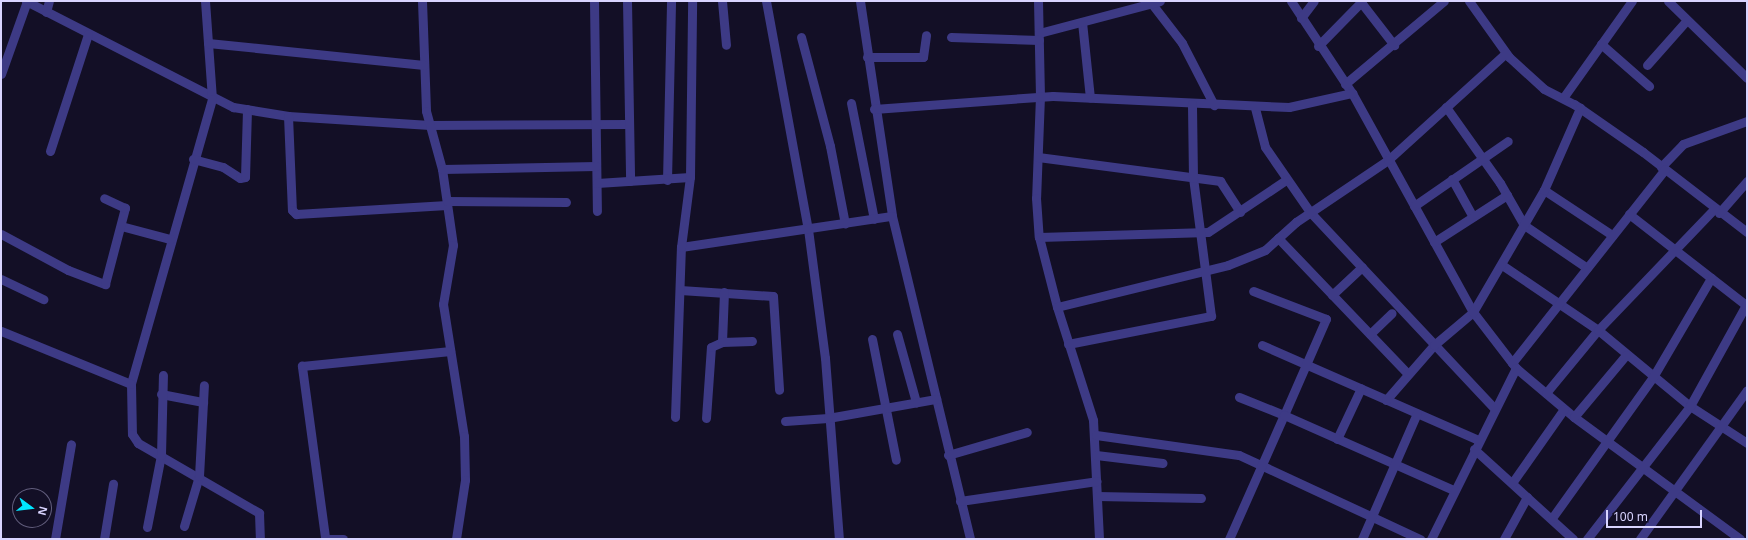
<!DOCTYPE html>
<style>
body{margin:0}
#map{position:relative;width:1748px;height:540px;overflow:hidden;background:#130f26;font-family:"Noto Sans",sans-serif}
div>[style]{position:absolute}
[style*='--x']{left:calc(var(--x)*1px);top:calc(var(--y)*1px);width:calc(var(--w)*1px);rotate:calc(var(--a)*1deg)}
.minor>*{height:9px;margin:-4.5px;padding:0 4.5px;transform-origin:4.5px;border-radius:4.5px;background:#3d3a85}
span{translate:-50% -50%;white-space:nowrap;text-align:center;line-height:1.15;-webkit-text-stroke:4px #130f26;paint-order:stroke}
.frame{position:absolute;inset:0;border:2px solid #d9d4ff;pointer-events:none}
.north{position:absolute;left:12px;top:488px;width:40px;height:40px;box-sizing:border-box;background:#130f26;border:1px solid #625e7d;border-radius:50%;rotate:105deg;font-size:11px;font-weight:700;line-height:16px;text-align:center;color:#d9d4ff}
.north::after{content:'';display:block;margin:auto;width:14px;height:18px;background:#00e5ff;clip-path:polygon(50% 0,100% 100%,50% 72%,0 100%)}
.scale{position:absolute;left:1606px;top:510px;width:96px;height:18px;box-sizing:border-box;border:2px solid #d9d4ff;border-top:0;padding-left:5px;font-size:12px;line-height:14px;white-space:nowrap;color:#d9d4ff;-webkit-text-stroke:3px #130f26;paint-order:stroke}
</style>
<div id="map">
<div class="minor">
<i style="--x:26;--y:1;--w:233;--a:27.1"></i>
<i style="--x:233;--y:107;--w:56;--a:9.3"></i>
<i style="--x:288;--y:116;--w:142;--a:3.6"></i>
<i style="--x:430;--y:125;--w:199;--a:-0.3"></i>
<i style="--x:205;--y:1;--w:98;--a:85.9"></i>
<i style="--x:212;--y:99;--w:296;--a:105.9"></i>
<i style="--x:131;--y:384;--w:50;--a:88.9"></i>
<i style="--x:132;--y:434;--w:11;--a:56"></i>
<i style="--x:138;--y:443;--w:140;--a:30"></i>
<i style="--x:259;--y:513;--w:26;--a:88"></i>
<i style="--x:422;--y:1;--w:110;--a:87.9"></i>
<i style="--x:426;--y:111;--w:60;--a:74.6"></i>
<i style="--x:442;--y:169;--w:77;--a:81.8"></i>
<i style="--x:453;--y:245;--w:60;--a:99.6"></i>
<i style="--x:443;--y:304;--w:134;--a:81"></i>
<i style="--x:464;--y:436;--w:44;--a:88.7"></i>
<i style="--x:465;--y:480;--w:60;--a:98.7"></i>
<i style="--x:594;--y:1;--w:210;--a:89.2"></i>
<i style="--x:627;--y:1;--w:180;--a:89"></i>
<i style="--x:722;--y:1;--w:44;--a:84.8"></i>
<i style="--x:766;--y:1;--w:232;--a:79.6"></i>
<i style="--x:808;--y:229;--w:130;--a:82.5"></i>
<i style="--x:825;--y:358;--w:181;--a:85.6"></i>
<i style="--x:860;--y:1;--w:217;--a:81.5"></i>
<i style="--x:892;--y:216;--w:332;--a:76.4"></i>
<i style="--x:1038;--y:1;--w:95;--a:88.8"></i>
<i style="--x:1040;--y:96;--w:102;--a:92.2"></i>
<i style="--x:1036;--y:198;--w:39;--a:86"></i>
<i style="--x:1039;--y:237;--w:72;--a:75.6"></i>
<i style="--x:1057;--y:307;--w:119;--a:72.3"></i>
<i style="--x:1093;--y:420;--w:119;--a:87.1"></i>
<i style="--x:1291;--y:1;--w:110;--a:56.5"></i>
<i style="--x:1352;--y:93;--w:250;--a:61.1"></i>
<i style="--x:1473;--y:312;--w:71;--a:52.5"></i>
<i style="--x:1516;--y:368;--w:76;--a:40.2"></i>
<i style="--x:1574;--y:417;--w:206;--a:36.3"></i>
<i style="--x:1360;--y:1;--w:56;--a:52.3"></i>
<i style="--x:1469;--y:1;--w:69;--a:54.5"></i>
<i style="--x:1509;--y:57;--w:47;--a:42.4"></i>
<i style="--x:1544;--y:89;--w:34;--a:27"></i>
<i style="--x:1574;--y:104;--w:84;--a:34.8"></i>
<i style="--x:1643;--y:152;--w:131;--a:37.6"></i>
<i style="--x:1668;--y:1;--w:110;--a:44.3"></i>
<i style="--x:1152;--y:4;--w:49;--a:52.4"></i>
<i style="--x:1182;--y:43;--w:70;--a:62.7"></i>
<i style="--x:46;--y:12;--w:11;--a:-75"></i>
<i style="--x:1301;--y:18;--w:21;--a:-53"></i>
<i style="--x:1082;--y:22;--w:76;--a:84"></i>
<i style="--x:1039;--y:33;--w:125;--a:-14.8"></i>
<i style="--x:801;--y:37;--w:113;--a:75.1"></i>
<i style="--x:830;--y:146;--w:79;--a:79.1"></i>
<i style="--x:951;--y:37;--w:88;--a:2"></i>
<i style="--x:208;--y:43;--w:217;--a:5.8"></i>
<i style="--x:1601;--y:44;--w:64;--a:41.2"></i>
<i style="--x:1318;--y:46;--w:63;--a:-45.6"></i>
<i style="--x:867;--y:57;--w:56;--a:0"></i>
<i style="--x:923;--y:57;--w:22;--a:-82"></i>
<i style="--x:1647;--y:65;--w:60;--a:-48.4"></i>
<i style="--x:1;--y:74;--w:77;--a:-70.4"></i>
<i style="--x:1345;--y:84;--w:129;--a:-40"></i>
<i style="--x:1563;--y:98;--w:119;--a:-54.6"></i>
<i style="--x:851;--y:103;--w:118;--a:78.8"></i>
<i style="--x:1446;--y:107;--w:93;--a:54.6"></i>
<i style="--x:1500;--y:183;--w:48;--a:60.3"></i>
<i style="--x:1524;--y:225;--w:76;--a:34.3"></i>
<i style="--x:1255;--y:108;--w:40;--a:75.6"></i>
<i style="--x:1265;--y:147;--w:79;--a:55.3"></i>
<i style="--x:1310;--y:212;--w:270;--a:46.8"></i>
<i style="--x:874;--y:109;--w:179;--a:-4.2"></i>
<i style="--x:1053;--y:96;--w:236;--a:2.7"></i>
<i style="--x:1289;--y:107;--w:65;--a:-12.5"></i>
<i style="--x:288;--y:116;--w:94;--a:87.6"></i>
<i style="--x:292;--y:210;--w:6;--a:45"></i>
<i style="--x:296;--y:214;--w:151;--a:-3.4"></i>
<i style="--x:50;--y:151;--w:123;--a:-72"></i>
<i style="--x:1038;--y:157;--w:184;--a:7.5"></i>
<i style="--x:1220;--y:181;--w:37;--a:57"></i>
<i style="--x:193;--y:159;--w:31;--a:15"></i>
<i style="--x:223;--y:167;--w:20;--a:33"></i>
<i style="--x:240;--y:178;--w:5;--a:-11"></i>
<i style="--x:245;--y:177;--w:68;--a:-88.3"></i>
<i style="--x:1661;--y:167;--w:32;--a:-46"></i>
<i style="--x:1683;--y:144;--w:68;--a:-19.8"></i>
<i style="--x:442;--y:169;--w:154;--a:-1.1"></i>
<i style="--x:1452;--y:179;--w:43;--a:61.1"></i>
<i style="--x:667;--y:180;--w:179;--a:-88.7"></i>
<i style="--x:597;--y:183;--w:93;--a:-3.7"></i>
<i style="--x:1544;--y:190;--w:82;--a:33.5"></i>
<i style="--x:447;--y:201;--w:119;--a:0.5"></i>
<i style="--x:1414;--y:206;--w:114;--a:-34.7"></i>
<i style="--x:1719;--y:213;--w:43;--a:-48.8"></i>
<i style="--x:1629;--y:214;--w:150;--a:37.9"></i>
<i style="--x:121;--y:226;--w:51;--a:14.9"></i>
<i style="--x:1;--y:234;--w:76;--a:28.2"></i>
<i style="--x:68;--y:270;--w:40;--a:21"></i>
<i style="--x:105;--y:284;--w:79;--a:-75.3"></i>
<i style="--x:125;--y:208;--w:23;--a:-155"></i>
<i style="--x:1039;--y:237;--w:169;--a:-1.7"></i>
<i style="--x:1208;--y:232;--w:94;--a:-33.7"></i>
<i style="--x:1278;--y:238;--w:188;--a:46.3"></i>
<i style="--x:1434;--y:242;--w:87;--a:-32.8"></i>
<i style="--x:681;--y:247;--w:213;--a:-8.4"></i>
<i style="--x:1502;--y:265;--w:116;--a:34.1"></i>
<i style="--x:1598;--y:330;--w:119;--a:39.6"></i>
<i style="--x:1690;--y:406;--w:68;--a:33"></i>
<i style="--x:1;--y:279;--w:47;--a:25.5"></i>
<i style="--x:680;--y:290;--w:93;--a:3.7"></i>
<i style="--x:773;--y:296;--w:94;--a:86.3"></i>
<i style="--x:1332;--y:295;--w:41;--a:-43"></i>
<i style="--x:1057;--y:307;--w:176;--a:-13.8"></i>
<i style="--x:1228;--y:265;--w:40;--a:-22"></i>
<i style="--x:1265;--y:250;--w:42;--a:-42.1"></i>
<i style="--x:1296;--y:222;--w:111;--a:-34"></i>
<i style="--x:1388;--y:160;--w:159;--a:-42.2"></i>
<i style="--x:1;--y:331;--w:140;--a:22.2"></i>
<i style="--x:897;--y:334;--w:71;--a:74.4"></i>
<i style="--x:1370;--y:334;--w:30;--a:-44"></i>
<i style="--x:872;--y:339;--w:123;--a:78.8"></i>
<i style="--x:722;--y:342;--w:50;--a:-87.7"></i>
<i style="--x:1068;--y:344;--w:146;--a:-11.1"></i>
<i style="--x:1211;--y:316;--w:139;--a:-97.4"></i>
<i style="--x:1193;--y:178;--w:74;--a:-90.8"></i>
<i style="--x:1262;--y:345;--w:236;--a:23.7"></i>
<i style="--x:1512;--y:363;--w:247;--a:-51.7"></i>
<i style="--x:1546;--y:393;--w:82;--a:-50.5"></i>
<i style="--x:1598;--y:330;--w:168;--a:-46.2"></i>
<i style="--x:161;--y:394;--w:43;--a:10.8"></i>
<i style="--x:1239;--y:397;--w:48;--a:21.8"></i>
<i style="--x:1284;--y:415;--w:105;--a:-66.4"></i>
<i style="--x:1326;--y:319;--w:78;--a:-159"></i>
<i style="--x:1386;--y:400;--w:73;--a:-48.9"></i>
<i style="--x:1434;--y:345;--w:51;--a:-40.2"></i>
<i style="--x:1473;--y:312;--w:141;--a:-59.8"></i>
<i style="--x:1544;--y:190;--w:90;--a:-66.3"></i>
<i style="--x:675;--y:417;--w:170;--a:-88"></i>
<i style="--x:681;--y:247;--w:71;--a:-82.7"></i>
<i style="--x:690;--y:177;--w:176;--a:-89.3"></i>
<i style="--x:1574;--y:417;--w:81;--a:-50"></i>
<i style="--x:706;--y:418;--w:71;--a:-86"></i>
<i style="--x:711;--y:347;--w:12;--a:-24"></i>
<i style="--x:722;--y:342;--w:30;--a:-2"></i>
<i style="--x:785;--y:421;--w:43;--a:-4"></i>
<i style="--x:828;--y:418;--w:110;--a:-10"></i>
<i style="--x:1096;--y:435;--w:144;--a:8"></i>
<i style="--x:1239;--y:455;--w:200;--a:24.9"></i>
<i style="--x:1337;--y:439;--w:56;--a:-64.8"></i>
<i style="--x:1474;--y:449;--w:134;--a:42.3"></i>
<i style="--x:948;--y:455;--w:82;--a:-16.2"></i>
<i style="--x:1096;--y:455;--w:67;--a:6.8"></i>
<i style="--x:1512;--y:483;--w:90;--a:-54.9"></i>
<i style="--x:1097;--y:496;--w:104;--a:1.1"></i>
<i style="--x:960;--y:501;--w:138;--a:-8.3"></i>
<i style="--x:1552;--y:518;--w:173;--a:-54.4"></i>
<i style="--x:1653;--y:377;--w:115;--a:-59.6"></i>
<i style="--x:184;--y:526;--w:52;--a:-73.3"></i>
<i style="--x:199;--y:476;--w:91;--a:-86.9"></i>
<i style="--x:147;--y:527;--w:73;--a:-79"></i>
<i style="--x:161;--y:455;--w:80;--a:-88.6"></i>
<i style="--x:325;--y:537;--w:173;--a:-97.7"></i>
<i style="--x:302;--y:366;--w:149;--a:-5.8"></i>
<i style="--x:55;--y:539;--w:96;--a:-80.4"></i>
<i style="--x:104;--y:539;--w:56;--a:-80.7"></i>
<i style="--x:325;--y:539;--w:18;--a:0"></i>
<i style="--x:1229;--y:539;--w:136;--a:-66.1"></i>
<i style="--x:1284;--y:415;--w:185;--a:23.9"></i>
<i style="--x:1362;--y:539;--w:137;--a:-66.4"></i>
<i style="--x:1431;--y:539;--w:191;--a:-63.6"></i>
<i style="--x:1504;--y:539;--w:48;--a:-61.3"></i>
<i style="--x:1587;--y:539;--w:168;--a:-52.2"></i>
<i style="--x:1690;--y:406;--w:118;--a:-61"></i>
<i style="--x:1640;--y:539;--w:183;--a:-54.3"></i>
</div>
<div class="frame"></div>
<div class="north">N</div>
<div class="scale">100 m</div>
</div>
